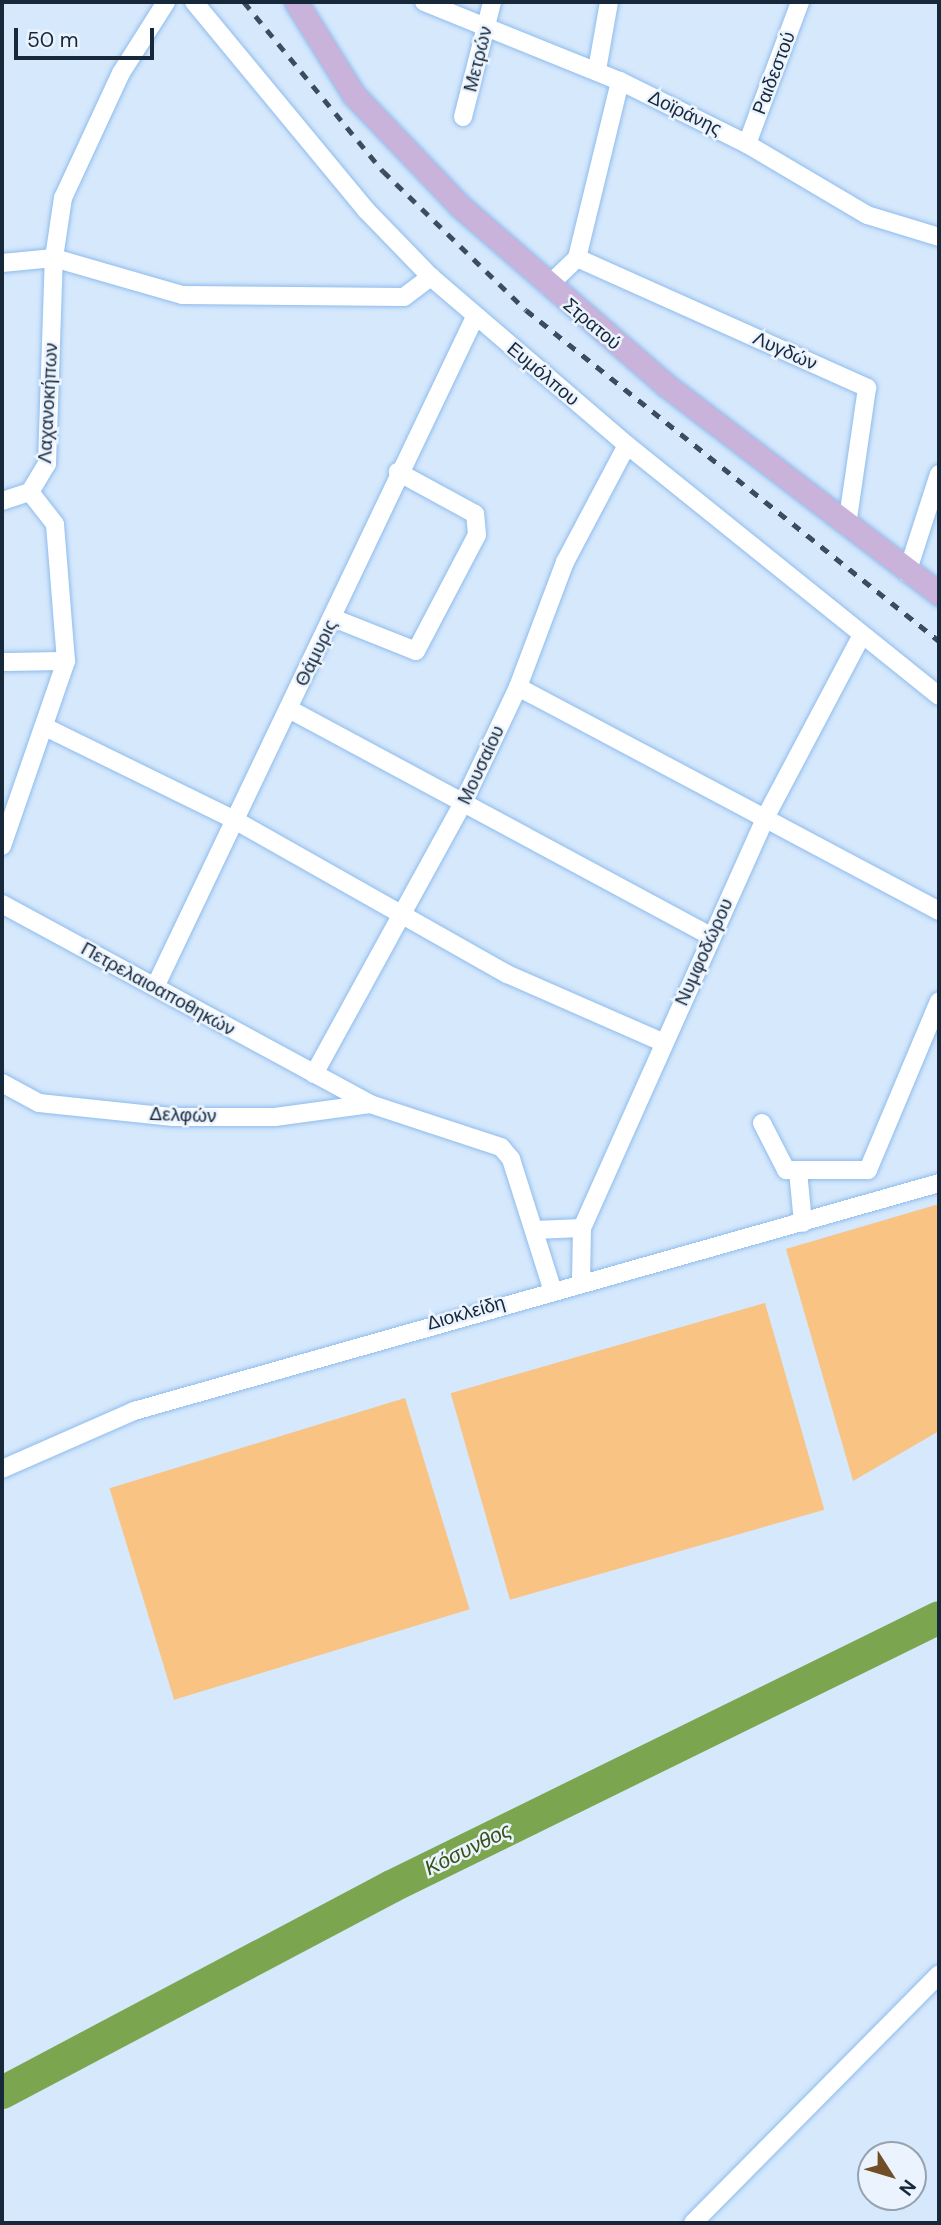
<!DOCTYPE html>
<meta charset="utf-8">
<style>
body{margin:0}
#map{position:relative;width:941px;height:2225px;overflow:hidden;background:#d5e8fc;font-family:"DM Sans",sans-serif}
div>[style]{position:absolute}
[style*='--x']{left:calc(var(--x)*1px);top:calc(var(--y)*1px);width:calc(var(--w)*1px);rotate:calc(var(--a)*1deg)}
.green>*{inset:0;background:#f8c383;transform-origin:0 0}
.river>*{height:33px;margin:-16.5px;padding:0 16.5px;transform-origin:16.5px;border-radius:16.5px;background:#7ba64f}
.roads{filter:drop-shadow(0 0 2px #8fbcec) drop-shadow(0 0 2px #8fbcec)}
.minor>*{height:18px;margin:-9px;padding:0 9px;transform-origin:9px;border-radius:9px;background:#fff}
.major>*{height:23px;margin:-11.5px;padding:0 11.5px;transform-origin:11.5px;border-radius:11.5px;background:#cab3da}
.rail>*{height:5px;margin-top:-2.5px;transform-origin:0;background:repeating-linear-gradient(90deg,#3b4c5f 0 9px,transparent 0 18px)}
span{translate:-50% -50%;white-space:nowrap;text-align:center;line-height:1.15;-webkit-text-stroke:5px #ebf4fe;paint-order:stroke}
.street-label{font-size:19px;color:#17283b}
.water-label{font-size:21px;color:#365215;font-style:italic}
.frame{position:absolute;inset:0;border:4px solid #17283b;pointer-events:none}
.north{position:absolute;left:857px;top:2141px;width:70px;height:70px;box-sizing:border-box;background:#ebf4fe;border:2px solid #96a2b0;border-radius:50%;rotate:127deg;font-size:19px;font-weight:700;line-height:28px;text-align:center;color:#17283b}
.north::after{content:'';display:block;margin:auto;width:24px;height:32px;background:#704f26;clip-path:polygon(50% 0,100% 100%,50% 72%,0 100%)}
.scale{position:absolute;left:14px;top:28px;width:140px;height:32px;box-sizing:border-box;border:4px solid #17283b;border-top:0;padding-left:9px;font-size:21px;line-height:24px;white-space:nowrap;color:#17283b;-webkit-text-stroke:5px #ebf4fe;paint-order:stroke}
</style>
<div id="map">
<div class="green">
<i style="clip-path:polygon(939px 1204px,939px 1431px,853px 1481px,786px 1249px)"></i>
<i style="left:765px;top:1303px;width:215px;height:327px;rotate:74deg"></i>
<i style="left:405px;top:1398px;width:221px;height:309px;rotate:73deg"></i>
</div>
<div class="river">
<i style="--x:2;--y:2092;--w:440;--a:-27.9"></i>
<i style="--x:391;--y:1886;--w:610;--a:-26.15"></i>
</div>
<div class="roads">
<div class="minor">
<i style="--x:194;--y:2;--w:270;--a:50.4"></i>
<i style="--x:366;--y:210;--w:93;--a:45.9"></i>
<i style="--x:431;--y:277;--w:258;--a:40.6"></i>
<i style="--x:627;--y:445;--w:400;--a:38.8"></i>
<i style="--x:424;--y:2;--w:211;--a:22"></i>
<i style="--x:620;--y:81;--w:142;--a:26.4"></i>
<i style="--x:747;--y:144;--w:139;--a:30.6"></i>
<i style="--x:867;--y:215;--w:75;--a:17"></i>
<i style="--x:597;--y:70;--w:69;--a:-80"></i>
<i style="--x:463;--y:117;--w:119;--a:-75.8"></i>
<i style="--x:747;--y:144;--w:152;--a:-69.5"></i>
<i style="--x:577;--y:258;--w:318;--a:24.1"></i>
<i style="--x:867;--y:388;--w:138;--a:98.3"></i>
<i style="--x:2;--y:263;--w:52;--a:-5.5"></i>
<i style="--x:54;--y:258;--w:133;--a:16.1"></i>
<i style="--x:182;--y:295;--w:222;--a:0.5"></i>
<i style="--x:404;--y:297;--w:34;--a:-37"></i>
<i style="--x:548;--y:286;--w:40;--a:-44"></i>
<i style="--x:577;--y:258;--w:182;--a:-76.3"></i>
<i style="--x:2;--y:501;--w:29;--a:-18"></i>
<i style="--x:30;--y:492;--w:33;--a:-59"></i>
<i style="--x:47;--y:464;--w:206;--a:-88.1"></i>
<i style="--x:54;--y:258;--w:61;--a:-81.5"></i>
<i style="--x:63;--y:198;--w:138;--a:-65.1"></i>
<i style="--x:121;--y:73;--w:84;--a:-57.6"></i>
<i style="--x:907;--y:573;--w:104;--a:-72.1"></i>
<i style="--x:333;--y:618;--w:89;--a:21.7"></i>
<i style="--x:416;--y:651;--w:131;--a:-62.3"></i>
<i style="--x:477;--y:535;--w:21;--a:-95"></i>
<i style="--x:475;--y:514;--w:88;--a:-151.4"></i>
<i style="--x:2;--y:662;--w:64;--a:-0.9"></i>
<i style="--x:518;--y:687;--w:477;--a:28"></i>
<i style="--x:289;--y:709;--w:479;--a:28.3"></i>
<i style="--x:47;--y:728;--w:207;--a:26.1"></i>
<i style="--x:233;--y:819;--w:315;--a:29.5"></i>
<i style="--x:507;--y:974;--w:171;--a:23.7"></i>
<i style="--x:2;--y:846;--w:196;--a:-70.9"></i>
<i style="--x:66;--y:661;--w:137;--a:-94.6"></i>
<i style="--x:55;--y:524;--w:41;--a:-128"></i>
<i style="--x:2;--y:904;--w:419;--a:28.5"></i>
<i style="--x:370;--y:1104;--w:138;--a:18.2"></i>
<i style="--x:501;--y:1147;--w:16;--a:50"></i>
<i style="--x:511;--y:1159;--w:135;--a:72.4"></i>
<i style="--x:155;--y:987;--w:742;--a:-64.47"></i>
<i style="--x:314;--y:1074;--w:309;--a:-61.2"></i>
<i style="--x:463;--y:803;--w:128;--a:-64.6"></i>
<i style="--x:518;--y:687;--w:134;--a:-69.4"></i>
<i style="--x:565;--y:562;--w:132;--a:-62.1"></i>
<i style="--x:2;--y:1083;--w:42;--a:28.4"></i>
<i style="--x:39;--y:1103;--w:135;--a:6"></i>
<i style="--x:173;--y:1117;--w:102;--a:0"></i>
<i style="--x:275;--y:1117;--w:96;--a:-7.8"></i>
<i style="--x:762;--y:1123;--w:53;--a:62.9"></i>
<i style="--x:786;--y:1170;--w:82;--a:0"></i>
<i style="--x:868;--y:1170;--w:183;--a:-67.2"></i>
<i style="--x:798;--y:1171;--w:52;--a:84.5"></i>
<i style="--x:534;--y:1230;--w:48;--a:-2.4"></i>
<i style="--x:581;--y:1280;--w:52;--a:-88.9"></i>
<i style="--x:582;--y:1228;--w:449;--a:-65.9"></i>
<i style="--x:765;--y:818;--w:207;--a:-62.1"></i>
<i style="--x:2;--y:1469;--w:144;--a:-23.7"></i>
<i style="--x:134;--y:1411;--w:837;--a:-15.81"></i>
<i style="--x:693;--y:2223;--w:350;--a:-45.3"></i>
</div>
<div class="major">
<i style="--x:296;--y:2;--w:110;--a:58.1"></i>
<i style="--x:354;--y:95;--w:153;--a:46.3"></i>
<i style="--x:460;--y:206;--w:273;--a:41"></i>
<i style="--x:666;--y:385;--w:344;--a:37.4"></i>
</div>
</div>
<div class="rail">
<i style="--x:244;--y:2;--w:219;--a:50.6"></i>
<i style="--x:383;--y:171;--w:199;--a:44.2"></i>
<i style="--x:526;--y:310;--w:529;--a:38.71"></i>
</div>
<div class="street-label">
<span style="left:478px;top:59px;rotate:-76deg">Μετρών</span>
<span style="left:774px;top:73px;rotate:-69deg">Ραιδεστού</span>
<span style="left:685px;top:113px;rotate:26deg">Δοϊράνης</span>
<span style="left:592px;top:324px;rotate:40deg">Στρατού</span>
<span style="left:785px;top:351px;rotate:24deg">Λυγδών</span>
<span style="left:543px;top:374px;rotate:40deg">Ευμόλπου</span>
<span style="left:48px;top:403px;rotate:-87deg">Λαχανοκήπων</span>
<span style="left:316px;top:653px;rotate:-64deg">Θάμυρις</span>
<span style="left:481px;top:765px;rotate:-65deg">Μουσαίου</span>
<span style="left:704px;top:952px;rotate:-66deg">Νυμφοδώρου</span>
<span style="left:158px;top:989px;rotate:29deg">Πετρελαιοαποθηκών</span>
<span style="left:183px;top:1115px;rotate:2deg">Δελφών</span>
<span style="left:466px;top:1313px;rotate:-16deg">Διοκλείδη</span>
</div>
<div class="water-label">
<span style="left:468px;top:1849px;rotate:-26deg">Κόσυνθος</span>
</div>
<div class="frame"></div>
<div class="north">N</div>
<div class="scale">50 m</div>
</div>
